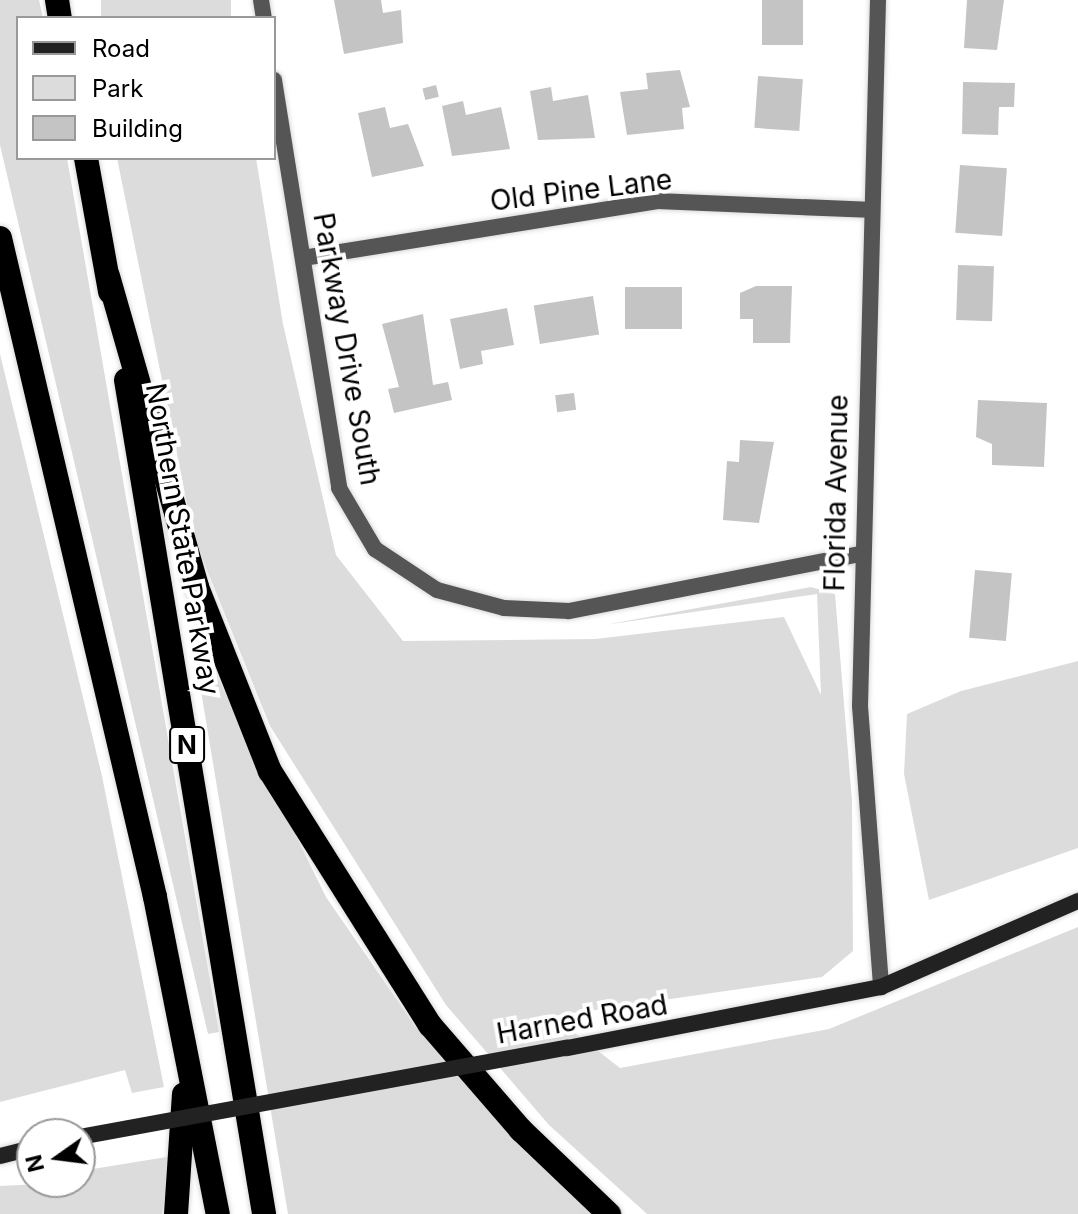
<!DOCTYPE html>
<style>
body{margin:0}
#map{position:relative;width:1078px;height:1214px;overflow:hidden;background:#fff;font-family:Inter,sans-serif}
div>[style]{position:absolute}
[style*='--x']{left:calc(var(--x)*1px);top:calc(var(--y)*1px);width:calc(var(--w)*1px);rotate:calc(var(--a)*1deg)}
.green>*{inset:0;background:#dcdcdc;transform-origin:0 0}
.building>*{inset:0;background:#c4c4c4;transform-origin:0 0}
.roads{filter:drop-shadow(0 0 2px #dbdbdb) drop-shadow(0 0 2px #dbdbdb)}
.street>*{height:16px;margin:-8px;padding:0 8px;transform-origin:8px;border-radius:8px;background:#555}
.secondary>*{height:16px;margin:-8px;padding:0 8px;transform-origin:8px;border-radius:8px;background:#222}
.highway>*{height:24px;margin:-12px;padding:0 12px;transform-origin:12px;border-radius:12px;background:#000}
.secondary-bridge>*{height:16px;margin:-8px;padding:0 8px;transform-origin:8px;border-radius:8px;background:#222}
span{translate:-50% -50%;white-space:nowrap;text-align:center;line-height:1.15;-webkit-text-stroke:8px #fff;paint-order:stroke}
.shield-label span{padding:2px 6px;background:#fff;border:2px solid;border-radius:6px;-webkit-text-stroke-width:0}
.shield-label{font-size:26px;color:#000;font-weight:700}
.street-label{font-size:28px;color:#000}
.legend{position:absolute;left:16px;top:16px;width:260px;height:144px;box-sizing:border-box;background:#fff;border:2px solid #999;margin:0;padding:10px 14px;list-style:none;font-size:24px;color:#000}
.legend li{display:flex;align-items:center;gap:16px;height:40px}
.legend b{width:40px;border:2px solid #999}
.north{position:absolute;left:16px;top:1118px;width:80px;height:80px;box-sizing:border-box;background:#fff;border:2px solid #999;border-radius:50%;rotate:256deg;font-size:22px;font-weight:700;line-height:32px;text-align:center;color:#000}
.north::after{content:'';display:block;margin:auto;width:28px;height:36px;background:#000;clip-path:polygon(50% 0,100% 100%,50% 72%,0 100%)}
</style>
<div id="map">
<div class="green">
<i style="clip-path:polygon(0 0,39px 0,43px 18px,18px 18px,18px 158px,67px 158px,219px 1032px,208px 1034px,0 145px)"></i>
<i style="left:101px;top:0;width:130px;height:18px"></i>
<i style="clip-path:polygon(117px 158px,256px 158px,283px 324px,336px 555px,403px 641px,595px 639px,784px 617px,821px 695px,817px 594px,604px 625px,811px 587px,835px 594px,852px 801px,853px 951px,822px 977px,553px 1016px,620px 1068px,829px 1029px,1078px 927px,1078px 1214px,647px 1214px,549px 1125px,446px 1005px,270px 726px,194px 538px)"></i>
<i style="clip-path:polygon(0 354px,102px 776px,164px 1087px,132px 1093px,125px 1070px,0 1102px)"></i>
<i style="clip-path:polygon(208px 658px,326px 897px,415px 1026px,523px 1147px,601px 1214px,288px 1214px,196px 661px)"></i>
<i style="clip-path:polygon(1078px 661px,1078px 848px,929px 900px,904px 774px,907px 714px,961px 691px)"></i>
<i style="clip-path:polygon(173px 1156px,162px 1214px,0 1214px,0 1186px,80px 1182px,80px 1171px)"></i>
</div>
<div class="building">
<i style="clip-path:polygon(334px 0,381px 0,383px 13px,401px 10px,403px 43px,344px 54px)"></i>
<i style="left:762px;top:0;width:41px;height:45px"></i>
<i style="clip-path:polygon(967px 0,1004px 0,997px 50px,964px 48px)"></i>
<i style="clip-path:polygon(680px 70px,690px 107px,682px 108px,684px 129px,627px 135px,620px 92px,648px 89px,646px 73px)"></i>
<i style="left:758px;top:76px;width:45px;height:52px;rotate:4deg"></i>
<i style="clip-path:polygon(963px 82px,1015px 83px,1014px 107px,999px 107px,998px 135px,962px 134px)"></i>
<i style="left:436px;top:85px;width:12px;height:14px;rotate:76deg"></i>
<i style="clip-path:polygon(551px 87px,553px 101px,588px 95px,595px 138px,538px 140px,530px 91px)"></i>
<i style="clip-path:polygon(463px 101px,466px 115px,501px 107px,510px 149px,452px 156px,442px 106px)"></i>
<i style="clip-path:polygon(385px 107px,390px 128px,408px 124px,424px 166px,372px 177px,358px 113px)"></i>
<i style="left:960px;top:165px;width:47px;height:68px;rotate:4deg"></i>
<i style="left:958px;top:265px;width:36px;height:55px;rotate:2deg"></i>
<i style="clip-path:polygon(756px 286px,792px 286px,790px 343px,753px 343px,753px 319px,740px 319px,740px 293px)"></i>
<i style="left:625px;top:287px;width:57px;height:42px"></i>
<i style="left:593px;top:296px;width:39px;height:60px;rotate:81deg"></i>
<i style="clip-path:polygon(507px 308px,514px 345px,481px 351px,483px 364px,460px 369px,450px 319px)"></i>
<i style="clip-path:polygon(423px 314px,433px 385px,448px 382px,452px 400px,394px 413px,388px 389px,399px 387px,382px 324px)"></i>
<i style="left:574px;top:393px;width:17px;height:19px;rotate:83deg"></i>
<i style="clip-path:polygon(978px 400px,1047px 403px,1044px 467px,992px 465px,992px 444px,976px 437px)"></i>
<i style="clip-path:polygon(740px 440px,774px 442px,759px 523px,723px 520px,727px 461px,739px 462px)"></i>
<i style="left:975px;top:570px;width:37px;height:68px;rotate:5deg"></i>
</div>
<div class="roads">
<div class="street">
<i style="--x:261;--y:0;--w:18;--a:81"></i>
<i style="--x:878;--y:0;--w:706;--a:91.46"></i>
<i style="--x:860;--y:706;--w:282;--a:85.7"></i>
<i style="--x:274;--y:80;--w:413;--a:80.9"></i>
<i style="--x:339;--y:488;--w:71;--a:59.5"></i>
<i style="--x:375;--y:549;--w:74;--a:33.5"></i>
<i style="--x:437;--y:590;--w:69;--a:15"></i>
<i style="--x:504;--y:608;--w:65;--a:2.6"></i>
<i style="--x:569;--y:611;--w:297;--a:-11.1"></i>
<i style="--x:303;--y:258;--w:359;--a:-9.1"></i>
<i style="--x:657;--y:201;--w:211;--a:2.4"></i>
</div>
<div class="secondary">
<i style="--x:567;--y:1048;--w:320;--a:-11"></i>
<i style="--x:881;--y:987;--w:215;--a:-23.6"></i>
<i style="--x:0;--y:1156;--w:33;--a:-14"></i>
</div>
<div class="highway">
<i style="--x:57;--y:0;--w:18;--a:81"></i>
<i style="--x:86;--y:158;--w:136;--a:79.8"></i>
<i style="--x:0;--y:238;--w:677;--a:76.76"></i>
<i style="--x:155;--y:897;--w:323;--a:78.8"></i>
<i style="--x:108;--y:276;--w:323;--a:74"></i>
<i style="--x:197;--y:587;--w:198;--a:68.4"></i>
<i style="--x:270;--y:771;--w:300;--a:57.8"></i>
<i style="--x:430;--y:1025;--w:139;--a:49.1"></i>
<i style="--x:521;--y:1130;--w:122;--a:43.7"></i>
<i style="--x:126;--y:380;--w:845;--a:80.6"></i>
<i style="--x:176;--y:1214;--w:120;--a:-86.2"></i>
</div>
</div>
<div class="secondary-bridge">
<i style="--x:80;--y:1137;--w:495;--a:-10.4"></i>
</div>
<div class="shield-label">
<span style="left:187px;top:745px">N</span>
</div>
<div class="street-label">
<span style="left:581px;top:190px;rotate:-7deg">Old Pine Lane</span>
<span style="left:347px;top:349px;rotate:80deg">Parkway Drive South</span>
<span style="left:836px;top:493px;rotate:-89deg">Florida Avenue</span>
<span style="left:183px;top:539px;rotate:80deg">Northern State Parkway</span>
<span style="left:582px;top:1019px;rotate:-10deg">Harned Road</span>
</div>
<ul class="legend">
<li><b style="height:10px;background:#222"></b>Road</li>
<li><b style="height:22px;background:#dcdcdc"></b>Park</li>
<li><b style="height:22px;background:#c4c4c4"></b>Building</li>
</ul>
<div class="north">N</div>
</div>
